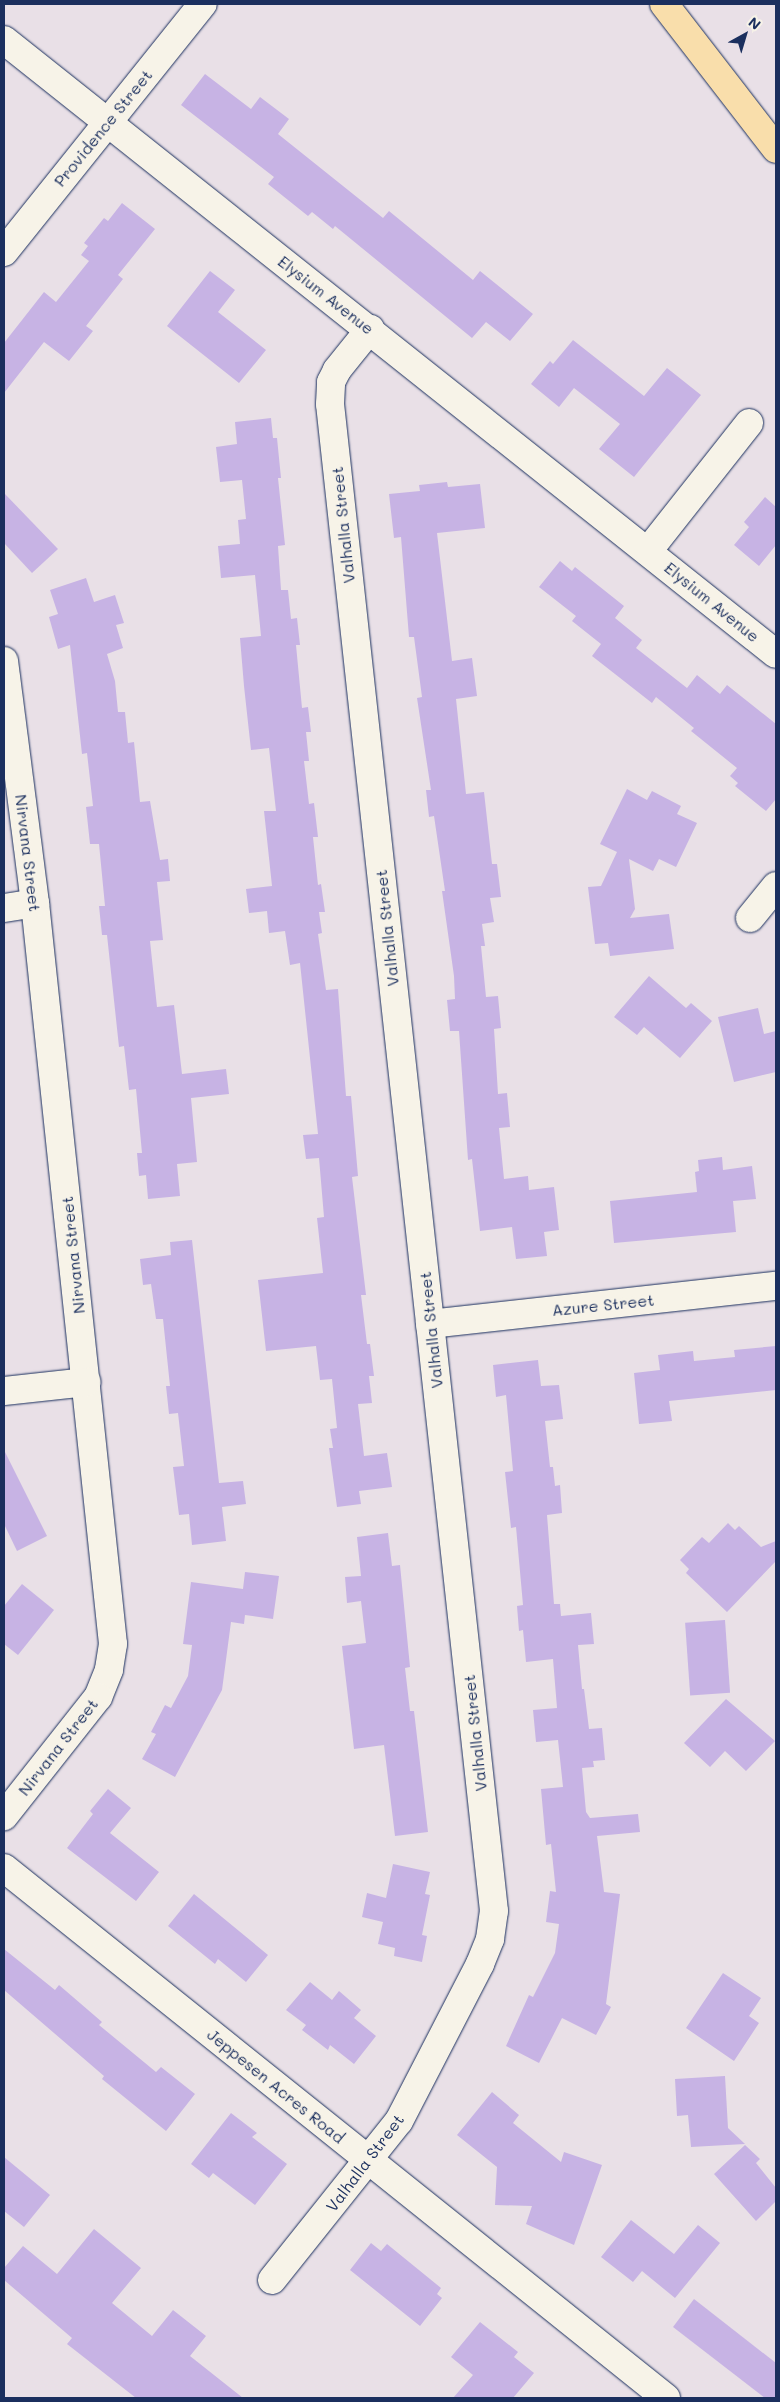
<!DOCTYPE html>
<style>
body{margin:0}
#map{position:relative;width:780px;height:2402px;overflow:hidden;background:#e9e0e7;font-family:Mali,sans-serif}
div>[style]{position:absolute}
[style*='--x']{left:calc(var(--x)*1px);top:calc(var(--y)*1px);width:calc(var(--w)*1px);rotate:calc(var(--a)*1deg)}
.building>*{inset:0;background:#c7b3e4;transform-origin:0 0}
.roads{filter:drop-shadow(0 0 1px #1b2f5e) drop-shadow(0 0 1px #1b2f5e)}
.street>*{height:28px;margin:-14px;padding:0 14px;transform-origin:14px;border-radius:14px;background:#f7f3e8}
.highway>*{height:28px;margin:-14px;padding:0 14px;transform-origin:14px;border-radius:14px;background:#f9deab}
span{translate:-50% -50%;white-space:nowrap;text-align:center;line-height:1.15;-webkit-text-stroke:4.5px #f7f3e8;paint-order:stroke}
.street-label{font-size:16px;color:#1b2f5e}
.frame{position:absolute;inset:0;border:5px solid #1b2f5e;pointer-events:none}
.north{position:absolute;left:720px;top:10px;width:50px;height:50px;-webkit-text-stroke:4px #f7f3e8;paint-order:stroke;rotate:39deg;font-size:14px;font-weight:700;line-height:20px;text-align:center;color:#1b2f5e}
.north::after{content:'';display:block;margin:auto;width:18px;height:22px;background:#1b2f5e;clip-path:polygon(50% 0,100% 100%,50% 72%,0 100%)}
</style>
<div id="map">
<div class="building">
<i style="clip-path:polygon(205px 74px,251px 109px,260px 97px,289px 119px,278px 134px,383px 218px,389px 211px,473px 280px,480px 271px,533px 314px,510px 341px,486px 322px,472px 338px,335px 226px,333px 229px,312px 212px,308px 216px,268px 184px,274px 177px,181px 105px)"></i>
<i style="clip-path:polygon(122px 203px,155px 229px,118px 275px,123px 279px,86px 326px,93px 331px,69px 361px,44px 342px,4px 393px,4px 343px,44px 292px,56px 302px,89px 261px,81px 255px,88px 246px,84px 243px,104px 218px,108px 221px)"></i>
<i style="clip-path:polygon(210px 271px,235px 290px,218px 312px,266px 350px,239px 383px,167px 326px)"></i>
<i style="clip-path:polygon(573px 340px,644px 396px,667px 368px,701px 395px,634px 477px,599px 449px,620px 424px,574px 388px,559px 407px,531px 384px,550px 361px,553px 364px)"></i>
<i style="clip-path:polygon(271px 418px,273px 438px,277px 438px,281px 478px,278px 478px,285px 545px,278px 546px,281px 590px,288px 590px,291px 619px,297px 618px,300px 645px,296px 645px,302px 708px,308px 707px,311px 732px,306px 732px,309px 761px,304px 761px,309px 804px,314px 803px,318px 837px,313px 837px,318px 885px,321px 884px,325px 912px,319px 912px,322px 933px,318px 934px,326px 990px,338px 989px,346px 1096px,351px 1096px,358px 1176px,352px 1177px,366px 1295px,361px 1295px,367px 1344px,370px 1344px,374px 1376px,369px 1376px,372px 1403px,358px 1404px,364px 1456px,387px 1453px,392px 1487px,359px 1491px,361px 1504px,337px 1507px,329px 1448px,333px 1448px,330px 1429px,337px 1428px,332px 1379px,320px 1380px,316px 1346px,266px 1351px,258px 1280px,323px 1273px,317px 1218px,324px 1217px,319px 1158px,306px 1159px,303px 1135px,318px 1134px,300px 963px,290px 965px,285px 931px,269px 933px,267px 911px,249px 913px,246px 889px,272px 886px,264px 811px,276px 811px,269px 748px,251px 750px,244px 686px,240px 638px,261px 636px,255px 575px,221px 578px,218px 546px,240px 544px,238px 520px,246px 519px,242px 480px,220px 482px,216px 447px,237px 444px,235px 422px)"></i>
<i style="clip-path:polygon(447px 482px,448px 487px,480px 484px,485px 528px,437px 533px,452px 661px,472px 658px,477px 696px,456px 699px,466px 794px,484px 792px,492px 864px,497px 864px,501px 897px,490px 898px,494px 922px,482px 924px,485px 946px,481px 946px,486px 997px,498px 996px,501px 1028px,494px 1029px,498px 1094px,507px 1093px,510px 1127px,499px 1128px,504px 1179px,528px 1176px,529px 1190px,554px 1187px,559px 1230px,544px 1232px,547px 1256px,516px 1259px,512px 1227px,480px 1231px,472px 1159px,468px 1160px,459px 1031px,450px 1031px,447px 1000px,455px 999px,454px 976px,442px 891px,445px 891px,434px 816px,429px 817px,426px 790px,431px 790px,417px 698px,422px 697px,414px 637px,409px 637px,401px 537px,394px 538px,389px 494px,420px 491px,419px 485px)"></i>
<i style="clip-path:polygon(4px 493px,58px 549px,32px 573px,4px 543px)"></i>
<i style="clip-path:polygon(765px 497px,776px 507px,776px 545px,759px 566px,734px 545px,749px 527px,744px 522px)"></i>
<i style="clip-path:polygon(560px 561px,572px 571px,575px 567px,624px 606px,615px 618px,642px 640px,636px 648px,687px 688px,697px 675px,720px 694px,727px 685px,776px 724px,776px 799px,766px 811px,735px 786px,738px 783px,730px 776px,737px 768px,691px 731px,694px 728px,656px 697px,652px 703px,592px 656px,601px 644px,572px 621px,576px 616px,539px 587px)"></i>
<i style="clip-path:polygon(86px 578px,94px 602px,115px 595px,124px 623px,116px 625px,123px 648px,107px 654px,115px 681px,118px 712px,125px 712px,128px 743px,134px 742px,140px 802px,150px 801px,160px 860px,168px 859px,170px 881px,157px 882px,163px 940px,150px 941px,157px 1007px,174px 1005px,182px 1074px,226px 1069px,229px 1094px,191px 1098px,197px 1162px,177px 1164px,180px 1196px,148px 1199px,146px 1175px,139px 1176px,137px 1153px,142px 1153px,136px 1089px,129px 1090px,124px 1046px,119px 1047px,107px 935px,102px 935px,99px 906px,105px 906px,99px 844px,90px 844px,86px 807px,93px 806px,87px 753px,82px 754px,70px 645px,58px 649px,49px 617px,58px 614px,50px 590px)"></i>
<i style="clip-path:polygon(627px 789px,647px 800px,652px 791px,681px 806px,677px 814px,697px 823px,676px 867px,659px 859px,653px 871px,629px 859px,635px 909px,630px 918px,669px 914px,674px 949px,610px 956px,608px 943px,595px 944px,588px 887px,601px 886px,617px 852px,600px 844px)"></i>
<i style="clip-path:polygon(649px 976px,686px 1008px,691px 1003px,712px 1021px,680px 1058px,644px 1027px,637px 1035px,614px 1017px)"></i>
<i style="clip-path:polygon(758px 1008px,764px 1034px,776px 1031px,776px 1072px,734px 1082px,718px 1017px)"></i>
<i style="clip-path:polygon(722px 1157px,723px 1170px,752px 1166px,756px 1199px,733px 1201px,736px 1232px,614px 1243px,610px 1201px,697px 1192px,695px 1172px,699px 1171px,698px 1160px)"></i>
<i style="clip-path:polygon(192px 1240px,219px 1483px,243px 1481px,246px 1504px,222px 1507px,226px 1541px,192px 1545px,189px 1514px,179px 1515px,173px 1467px,184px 1466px,178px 1413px,169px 1414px,166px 1386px,170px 1386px,163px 1319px,156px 1319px,151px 1284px,143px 1285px,140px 1259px,171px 1255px,170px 1242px)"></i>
<i style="clip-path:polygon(776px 1346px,776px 1390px,669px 1401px,672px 1421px,639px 1424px,634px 1373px,660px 1370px,658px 1355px,693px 1351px,694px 1361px,735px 1357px,734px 1350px)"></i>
<i style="clip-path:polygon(538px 1360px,541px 1386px,559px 1385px,563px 1419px,545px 1421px,550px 1467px,553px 1467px,555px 1486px,560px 1485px,562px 1513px,547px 1515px,554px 1604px,560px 1604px,561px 1616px,591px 1613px,594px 1644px,578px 1645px,582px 1689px,584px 1689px,589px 1729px,602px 1728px,605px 1760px,593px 1761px,594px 1767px,582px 1768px,586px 1812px,590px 1818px,638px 1814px,640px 1832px,597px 1836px,604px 1892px,620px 1894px,606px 2004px,611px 2007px,596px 2035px,562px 2018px,539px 2063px,506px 2046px,529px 1995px,533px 1997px,555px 1953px,559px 1924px,546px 1922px,550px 1891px,556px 1892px,551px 1844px,546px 1845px,541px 1789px,563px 1787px,558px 1740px,536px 1742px,533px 1710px,557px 1708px,553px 1659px,526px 1662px,523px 1630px,519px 1631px,517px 1606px,523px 1605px,516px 1527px,511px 1528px,505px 1472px,513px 1471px,506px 1395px,496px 1397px,493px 1365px)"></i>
<i style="clip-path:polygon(4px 1450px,47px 1536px,17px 1551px,4px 1524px)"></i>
<i style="clip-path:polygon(728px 1523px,735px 1530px,739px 1526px,761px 1547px,776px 1541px,776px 1561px,727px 1612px,686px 1573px,689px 1569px,680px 1560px,702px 1537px,709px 1543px)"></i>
<i style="clip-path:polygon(388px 1533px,392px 1566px,400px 1565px,410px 1667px,405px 1668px,410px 1711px,414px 1711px,428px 1832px,395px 1836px,384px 1745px,354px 1749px,342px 1646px,366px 1643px,361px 1601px,347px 1603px,345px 1577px,361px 1576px,357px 1537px)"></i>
<i style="clip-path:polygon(245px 1572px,279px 1576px,273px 1619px,245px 1615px,244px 1624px,231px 1622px,222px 1690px,175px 1777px,142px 1759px,156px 1734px,151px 1732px,165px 1705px,171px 1708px,188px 1676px,192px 1645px,183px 1644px,191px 1582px,243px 1589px)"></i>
<i style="clip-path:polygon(22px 1584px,54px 1610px,18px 1655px,4px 1644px,4px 1606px)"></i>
<i style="left:725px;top:1620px;width:73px;height:40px;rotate:86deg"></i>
<i style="clip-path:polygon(726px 1699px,775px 1741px,746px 1771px,725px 1751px,710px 1767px,684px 1743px)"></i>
<i style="clip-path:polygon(108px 1789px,131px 1808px,110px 1833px,159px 1872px,136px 1901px,67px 1848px,93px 1814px,90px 1811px)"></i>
<i style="clip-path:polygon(393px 1864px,430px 1872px,425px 1894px,430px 1895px,422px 1935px,427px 1936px,422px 1962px,394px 1956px,395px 1948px,378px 1944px,383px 1922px,362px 1917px,367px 1893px,386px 1898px)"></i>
<i style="clip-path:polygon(194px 1894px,268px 1955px,246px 1982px,218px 1959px,215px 1964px,168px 1926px)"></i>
<i style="clip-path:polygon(4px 1949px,55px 1990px,59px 1985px,102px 2022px,99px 2025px,156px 2072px,161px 2067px,195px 2094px,166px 2131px,102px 2079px,104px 2076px,4px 1990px)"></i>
<i style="clip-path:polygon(723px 1973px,761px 1998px,749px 2016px,759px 2023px,734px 2061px,686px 2028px)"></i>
<i style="clip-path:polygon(310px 1982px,332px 2000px,339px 1991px,361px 2010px,354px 2018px,376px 2036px,354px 2064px,330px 2045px,328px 2050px,302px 2030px,306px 2025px,286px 2010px)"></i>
<i style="clip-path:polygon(725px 2076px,728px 2128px,745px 2144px,691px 2147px,688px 2115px,677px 2116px,675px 2079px)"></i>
<i style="clip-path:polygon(492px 2092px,519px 2115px,513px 2123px,561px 2162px,564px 2152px,602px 2165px,574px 2245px,526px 2224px,532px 2206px,495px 2205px,497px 2167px,457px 2135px)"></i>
<i style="clip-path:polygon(231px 2113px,257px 2133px,252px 2137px,287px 2164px,255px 2205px,213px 2173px,209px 2178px,191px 2164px)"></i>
<i style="clip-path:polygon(745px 2145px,760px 2159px,756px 2163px,776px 2188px,776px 2201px,756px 2221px,714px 2174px)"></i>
<i style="clip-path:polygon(4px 2157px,50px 2195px,24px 2227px,4px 2211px)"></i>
<i style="clip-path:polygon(631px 2220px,674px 2254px,698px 2225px,720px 2243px,675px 2298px,642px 2271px,633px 2282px,601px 2257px)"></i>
<i style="clip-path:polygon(94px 2229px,141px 2268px,112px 2303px,152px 2336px,173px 2310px,206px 2336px,190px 2356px,243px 2398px,136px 2398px,67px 2344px,72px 2338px,4px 2280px,4px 2268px,23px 2246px,57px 2274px)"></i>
<i style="clip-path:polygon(371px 2243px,381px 2251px,387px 2244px,441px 2288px,437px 2294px,442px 2298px,420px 2326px,350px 2270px)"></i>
<i style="clip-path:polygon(694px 2299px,776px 2363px,776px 2398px,765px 2398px,673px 2327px)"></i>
<i style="clip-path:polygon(480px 2322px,518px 2352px,514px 2357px,534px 2373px,513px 2398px,453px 2398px,473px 2375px,451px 2357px)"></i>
</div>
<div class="roads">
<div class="street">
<i style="--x:4;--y:40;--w:986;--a:38.5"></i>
<i style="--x:4;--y:252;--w:318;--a:-51.3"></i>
<i style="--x:648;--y:551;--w:163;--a:-51.7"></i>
<i style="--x:4;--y:661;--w:244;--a:82.7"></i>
<i style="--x:35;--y:903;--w:745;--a:83.99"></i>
<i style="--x:113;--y:1644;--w:26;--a:99"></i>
<i style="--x:109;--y:1670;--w:29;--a:112"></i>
<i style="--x:98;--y:1697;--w:152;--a:128.3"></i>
<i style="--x:4;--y:908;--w:31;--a:-9"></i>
<i style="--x:750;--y:918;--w:41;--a:-50.9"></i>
<i style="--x:430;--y:1324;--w:348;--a:-6.3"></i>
<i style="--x:4;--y:1391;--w:83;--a:-6.2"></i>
<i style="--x:4;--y:1868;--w:848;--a:38.68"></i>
<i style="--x:272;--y:2280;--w:203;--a:-51.4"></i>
<i style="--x:399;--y:2121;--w:177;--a:-62.7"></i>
<i style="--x:480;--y:1964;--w:27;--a:-68"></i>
<i style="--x:490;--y:1939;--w:28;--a:-82"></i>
<i style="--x:494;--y:1911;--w:1516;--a:-96.21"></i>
<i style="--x:330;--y:404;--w:22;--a:-87"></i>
<i style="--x:331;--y:382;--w:13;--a:-63"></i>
<i style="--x:337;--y:370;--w:53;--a:-51.2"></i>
</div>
<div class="highway">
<i style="--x:664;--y:4;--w:183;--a:52.3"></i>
</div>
</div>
<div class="street-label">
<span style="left:103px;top:128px;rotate:-51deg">Providence Street</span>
<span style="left:326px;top:295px;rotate:38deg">Elysium Avenue</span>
<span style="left:343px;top:525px;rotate:-96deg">Valhalla Street</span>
<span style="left:712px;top:602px;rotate:39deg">Elysium Avenue</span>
<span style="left:28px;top:853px;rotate:83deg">Nirvana Street</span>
<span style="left:387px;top:928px;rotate:-96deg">Valhalla Street</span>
<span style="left:73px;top:1255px;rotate:-96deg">Nirvana Street</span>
<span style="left:603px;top:1305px;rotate:-6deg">Azure Street</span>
<span style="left:431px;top:1330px;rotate:-96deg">Valhalla Street</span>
<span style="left:475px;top:1733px;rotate:-96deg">Valhalla Street</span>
<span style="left:58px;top:1747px;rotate:-52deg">Nirvana Street</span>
<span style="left:276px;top:2086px;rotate:39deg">Jeppesen Acres Road</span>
<span style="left:365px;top:2163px;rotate:-53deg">Valhalla Street</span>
</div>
<div class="frame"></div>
<div class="north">N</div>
</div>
